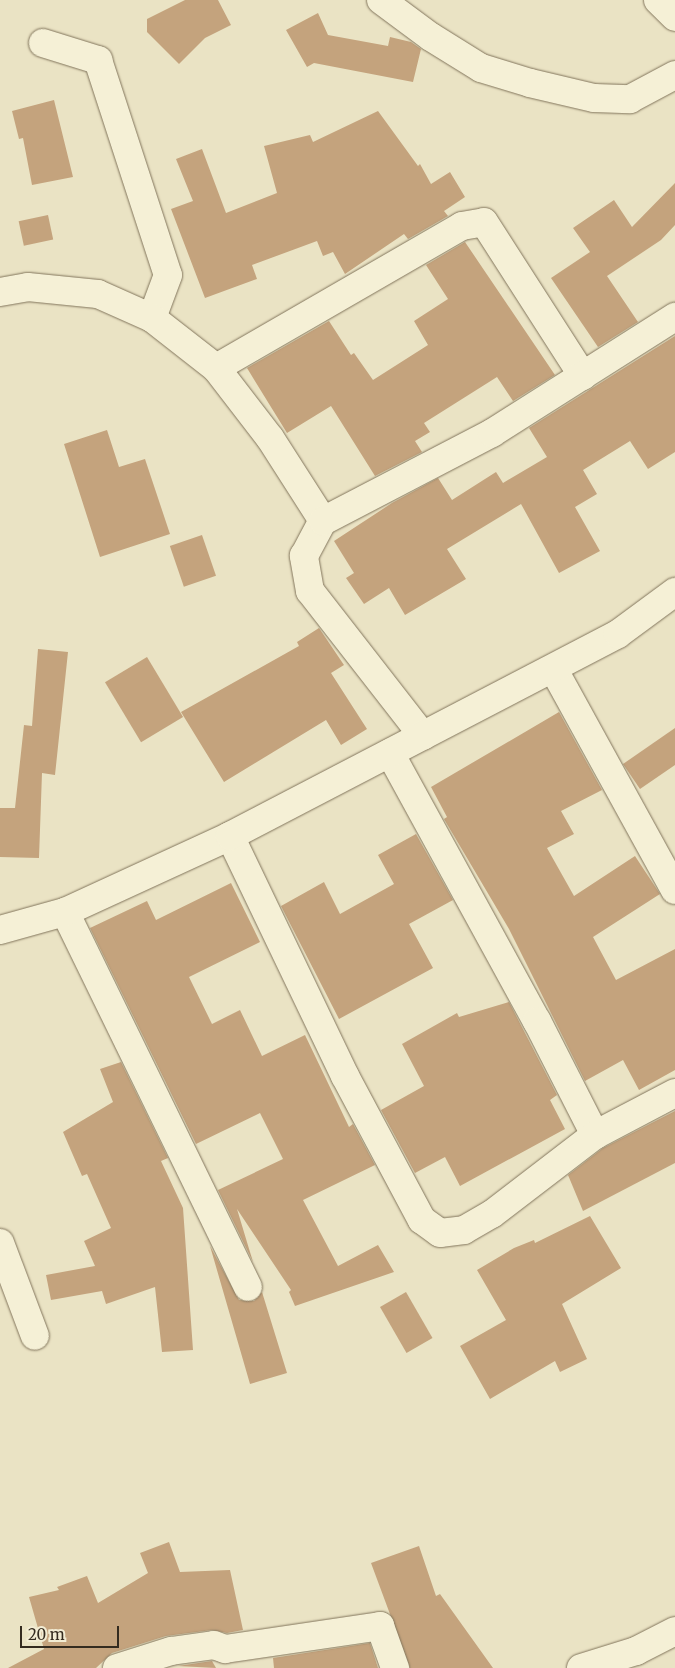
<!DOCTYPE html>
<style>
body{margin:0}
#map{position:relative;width:675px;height:1668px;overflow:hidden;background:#eae3c4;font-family:Merriweather,serif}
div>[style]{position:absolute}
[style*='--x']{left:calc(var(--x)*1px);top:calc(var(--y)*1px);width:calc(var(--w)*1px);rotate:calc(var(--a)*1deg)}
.building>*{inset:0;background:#c4a37d;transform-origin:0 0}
.roads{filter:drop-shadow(0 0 1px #82755c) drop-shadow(0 0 1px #82755c)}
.minor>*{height:28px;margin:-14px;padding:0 14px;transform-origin:14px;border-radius:14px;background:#f5f0d6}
span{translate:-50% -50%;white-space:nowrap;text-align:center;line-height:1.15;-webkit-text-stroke:4px #f2ecd3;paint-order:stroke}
.scale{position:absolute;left:20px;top:1626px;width:99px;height:22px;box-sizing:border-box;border:2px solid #342b1f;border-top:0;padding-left:6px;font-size:15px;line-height:18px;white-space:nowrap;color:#342b1f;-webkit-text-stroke:4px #f2ecd3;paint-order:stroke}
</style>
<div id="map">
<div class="building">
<i style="clip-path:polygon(185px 0,218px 0,231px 25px,205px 38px,179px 64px,147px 32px,147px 19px)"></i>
<i style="clip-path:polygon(318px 13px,328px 35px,388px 46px,390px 37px,411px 42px,421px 49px,413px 82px,314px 63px,307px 67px,286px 30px)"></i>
<i style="clip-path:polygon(54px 100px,73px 177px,32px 185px,23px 138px,19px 139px,12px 111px)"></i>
<i style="clip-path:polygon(378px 111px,418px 166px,420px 164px,431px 184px,450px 172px,465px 197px,444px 211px,448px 216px,408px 239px,404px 234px,345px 274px,333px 252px,323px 256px,317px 241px,252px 265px,257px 279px,205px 298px,171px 209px,193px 201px,176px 159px,202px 149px,226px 213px,277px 193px,264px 146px,310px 135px,313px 142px)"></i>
<i style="clip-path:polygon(675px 183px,675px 225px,661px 240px,607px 276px,638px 322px,598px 347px,551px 278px,590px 252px,573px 228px,614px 200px,632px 227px)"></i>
<i style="left:48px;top:215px;width:25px;height:30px;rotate:78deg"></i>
<i style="clip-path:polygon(465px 242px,555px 375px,513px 401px,497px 377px,424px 423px,430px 432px,415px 441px,422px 452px,375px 476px,331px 406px,287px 433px,247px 368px,329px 321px,351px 355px,354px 353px,373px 380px,428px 345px,414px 321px,448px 299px,426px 265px)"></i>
<i style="clip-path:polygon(675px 336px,675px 452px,648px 469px,630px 441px,583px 470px,597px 494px,575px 507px,600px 551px,559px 573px,521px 504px,447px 549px,466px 579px,405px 615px,389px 588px,364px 604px,346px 578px,354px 573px,334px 541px,392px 503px,438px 478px,452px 500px,496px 472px,503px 483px,547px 457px,529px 428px)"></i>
<i style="clip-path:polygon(107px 430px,119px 467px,145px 459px,170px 534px,100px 557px,64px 444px)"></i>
<i style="left:202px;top:535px;width:43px;height:34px;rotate:71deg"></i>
<i style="clip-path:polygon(319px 628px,344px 665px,331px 673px,367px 729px,341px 745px,326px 720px,224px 782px,181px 712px,299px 646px,297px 642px)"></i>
<i style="clip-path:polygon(38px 649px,68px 652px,55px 775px,42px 773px,39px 858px,0 857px,0 808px,15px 808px,24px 725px,32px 726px)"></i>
<i style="left:147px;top:657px;width:70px;height:49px;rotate:59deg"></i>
<i style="clip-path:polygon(559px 712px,602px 790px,561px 811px,574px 834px,547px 848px,574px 896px,635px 856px,660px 894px,593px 937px,616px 980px,675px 949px,675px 1070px,639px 1090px,623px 1060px,585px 1081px,509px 929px,444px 819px,447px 817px,431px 787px)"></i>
<i style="clip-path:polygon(675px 728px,675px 765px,640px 789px,623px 764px)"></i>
<i style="clip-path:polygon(416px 834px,453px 900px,409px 924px,433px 968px,339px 1019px,281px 906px,324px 882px,340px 914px,394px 884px,378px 855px)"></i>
<i style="clip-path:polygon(231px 883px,260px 942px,189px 977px,212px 1024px,240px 1010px,262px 1056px,305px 1035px,349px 1127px,353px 1124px,375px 1165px,303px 1200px,338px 1266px,378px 1245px,394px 1272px,295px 1306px,289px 1292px,291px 1290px,237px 1209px,253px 1262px,218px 1190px,283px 1159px,260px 1113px,196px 1144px,90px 928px,147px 901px,156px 920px)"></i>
<i style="clip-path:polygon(509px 1002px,557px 1095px,550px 1100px,565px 1129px,460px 1186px,445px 1157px,415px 1173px,381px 1110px,424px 1086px,402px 1044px,457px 1013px,459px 1017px)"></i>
<i style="clip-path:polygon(121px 1062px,168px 1158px,161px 1161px,183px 1208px,193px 1350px,162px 1352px,155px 1287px,106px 1304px,102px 1291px,51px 1300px,46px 1275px,95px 1266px,84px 1241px,111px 1228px,87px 1174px,82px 1176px,63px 1132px,113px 1102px,100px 1069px)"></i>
<i style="clip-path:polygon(675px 1111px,675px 1163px,583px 1211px,568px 1175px,603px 1148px)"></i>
<i style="clip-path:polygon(590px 1216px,621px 1268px,562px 1304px,587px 1359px,560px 1372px,555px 1361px,490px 1399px,460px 1346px,506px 1320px,477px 1270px,514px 1248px,534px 1240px,535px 1243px)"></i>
<i style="clip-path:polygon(210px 1246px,239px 1300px,254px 1301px,262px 1292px,287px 1373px,250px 1384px)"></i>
<i style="left:406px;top:1292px;width:53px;height:30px;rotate:60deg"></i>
<i style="clip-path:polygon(169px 1542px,180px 1572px,230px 1570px,243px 1630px,227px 1633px,212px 1630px,166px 1636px,112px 1653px,96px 1668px,8px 1668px,44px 1649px,29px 1597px,59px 1590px,57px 1587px,87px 1576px,98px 1603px,148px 1573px,140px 1553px)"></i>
<i style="clip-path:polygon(419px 1546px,436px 1596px,440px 1594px,493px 1668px,410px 1668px,371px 1563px)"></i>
<i style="clip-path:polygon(370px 1643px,378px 1668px,274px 1668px,273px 1658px)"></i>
<i style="clip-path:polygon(212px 1661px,216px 1668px,178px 1666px)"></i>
</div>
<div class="roads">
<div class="minor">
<i style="--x:381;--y:0;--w:62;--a:36.5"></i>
<i style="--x:431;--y:37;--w:59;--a:31.8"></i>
<i style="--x:481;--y:68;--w:51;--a:17"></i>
<i style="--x:530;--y:83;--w:66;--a:13.2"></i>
<i style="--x:594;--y:98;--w:36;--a:2"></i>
<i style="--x:630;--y:99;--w:51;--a:-28.1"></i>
<i style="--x:658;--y:0;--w:24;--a:45"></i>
<i style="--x:43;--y:43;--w:58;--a:17.2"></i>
<i style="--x:98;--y:60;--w:226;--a:72"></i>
<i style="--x:168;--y:275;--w:46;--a:110.4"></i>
<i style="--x:0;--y:292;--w:28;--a:-10"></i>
<i style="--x:28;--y:287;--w:70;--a:5.7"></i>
<i style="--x:98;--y:294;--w:59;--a:24"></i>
<i style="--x:152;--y:318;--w:81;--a:38"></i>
<i style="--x:216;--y:368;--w:88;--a:52.4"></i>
<i style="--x:270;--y:438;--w:98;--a:57.4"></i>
<i style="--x:216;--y:368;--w:284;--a:-30"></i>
<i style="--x:462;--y:226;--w:22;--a:-10"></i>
<i style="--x:484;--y:222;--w:183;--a:57.3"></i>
<i style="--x:554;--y:670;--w:251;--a:61.2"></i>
<i style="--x:423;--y:736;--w:184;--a:-127.9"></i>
<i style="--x:310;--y:591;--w:36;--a:-100"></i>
<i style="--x:304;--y:556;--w:40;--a:-62"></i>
<i style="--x:323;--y:521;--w:191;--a:-27.5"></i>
<i style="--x:492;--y:433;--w:217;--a:-32.4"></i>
<i style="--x:390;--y:753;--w:306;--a:61.3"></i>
<i style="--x:537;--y:1021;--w:128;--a:63"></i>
<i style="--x:230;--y:836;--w:266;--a:64.4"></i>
<i style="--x:345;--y:1076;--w:163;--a:61.9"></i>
<i style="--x:422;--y:1220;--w:22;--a:36"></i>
<i style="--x:440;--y:1233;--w:24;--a:-7"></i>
<i style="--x:464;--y:1230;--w:32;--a:-30"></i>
<i style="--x:492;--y:1214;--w:130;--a:-37.5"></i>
<i style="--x:595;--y:1135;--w:90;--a:-27.7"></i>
<i style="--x:65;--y:912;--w:417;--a:64"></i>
<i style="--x:0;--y:930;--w:67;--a:-15.5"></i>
<i style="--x:65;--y:912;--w:182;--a:-24.7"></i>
<i style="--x:230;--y:836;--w:437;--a:-27.5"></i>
<i style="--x:618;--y:634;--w:71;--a:-36.4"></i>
<i style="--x:0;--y:1243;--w:99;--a:69.4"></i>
<i style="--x:117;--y:1668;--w:57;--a:-17.5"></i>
<i style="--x:171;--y:1651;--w:43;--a:-7.9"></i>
<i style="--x:214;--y:1645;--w:12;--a:20"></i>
<i style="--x:225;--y:1649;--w:157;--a:-8.4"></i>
<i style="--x:380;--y:1626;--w:45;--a:70.3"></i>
<i style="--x:581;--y:1668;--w:58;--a:-17.2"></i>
<i style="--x:636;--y:1651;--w:44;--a:-27.1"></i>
</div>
</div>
<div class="scale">20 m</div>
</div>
